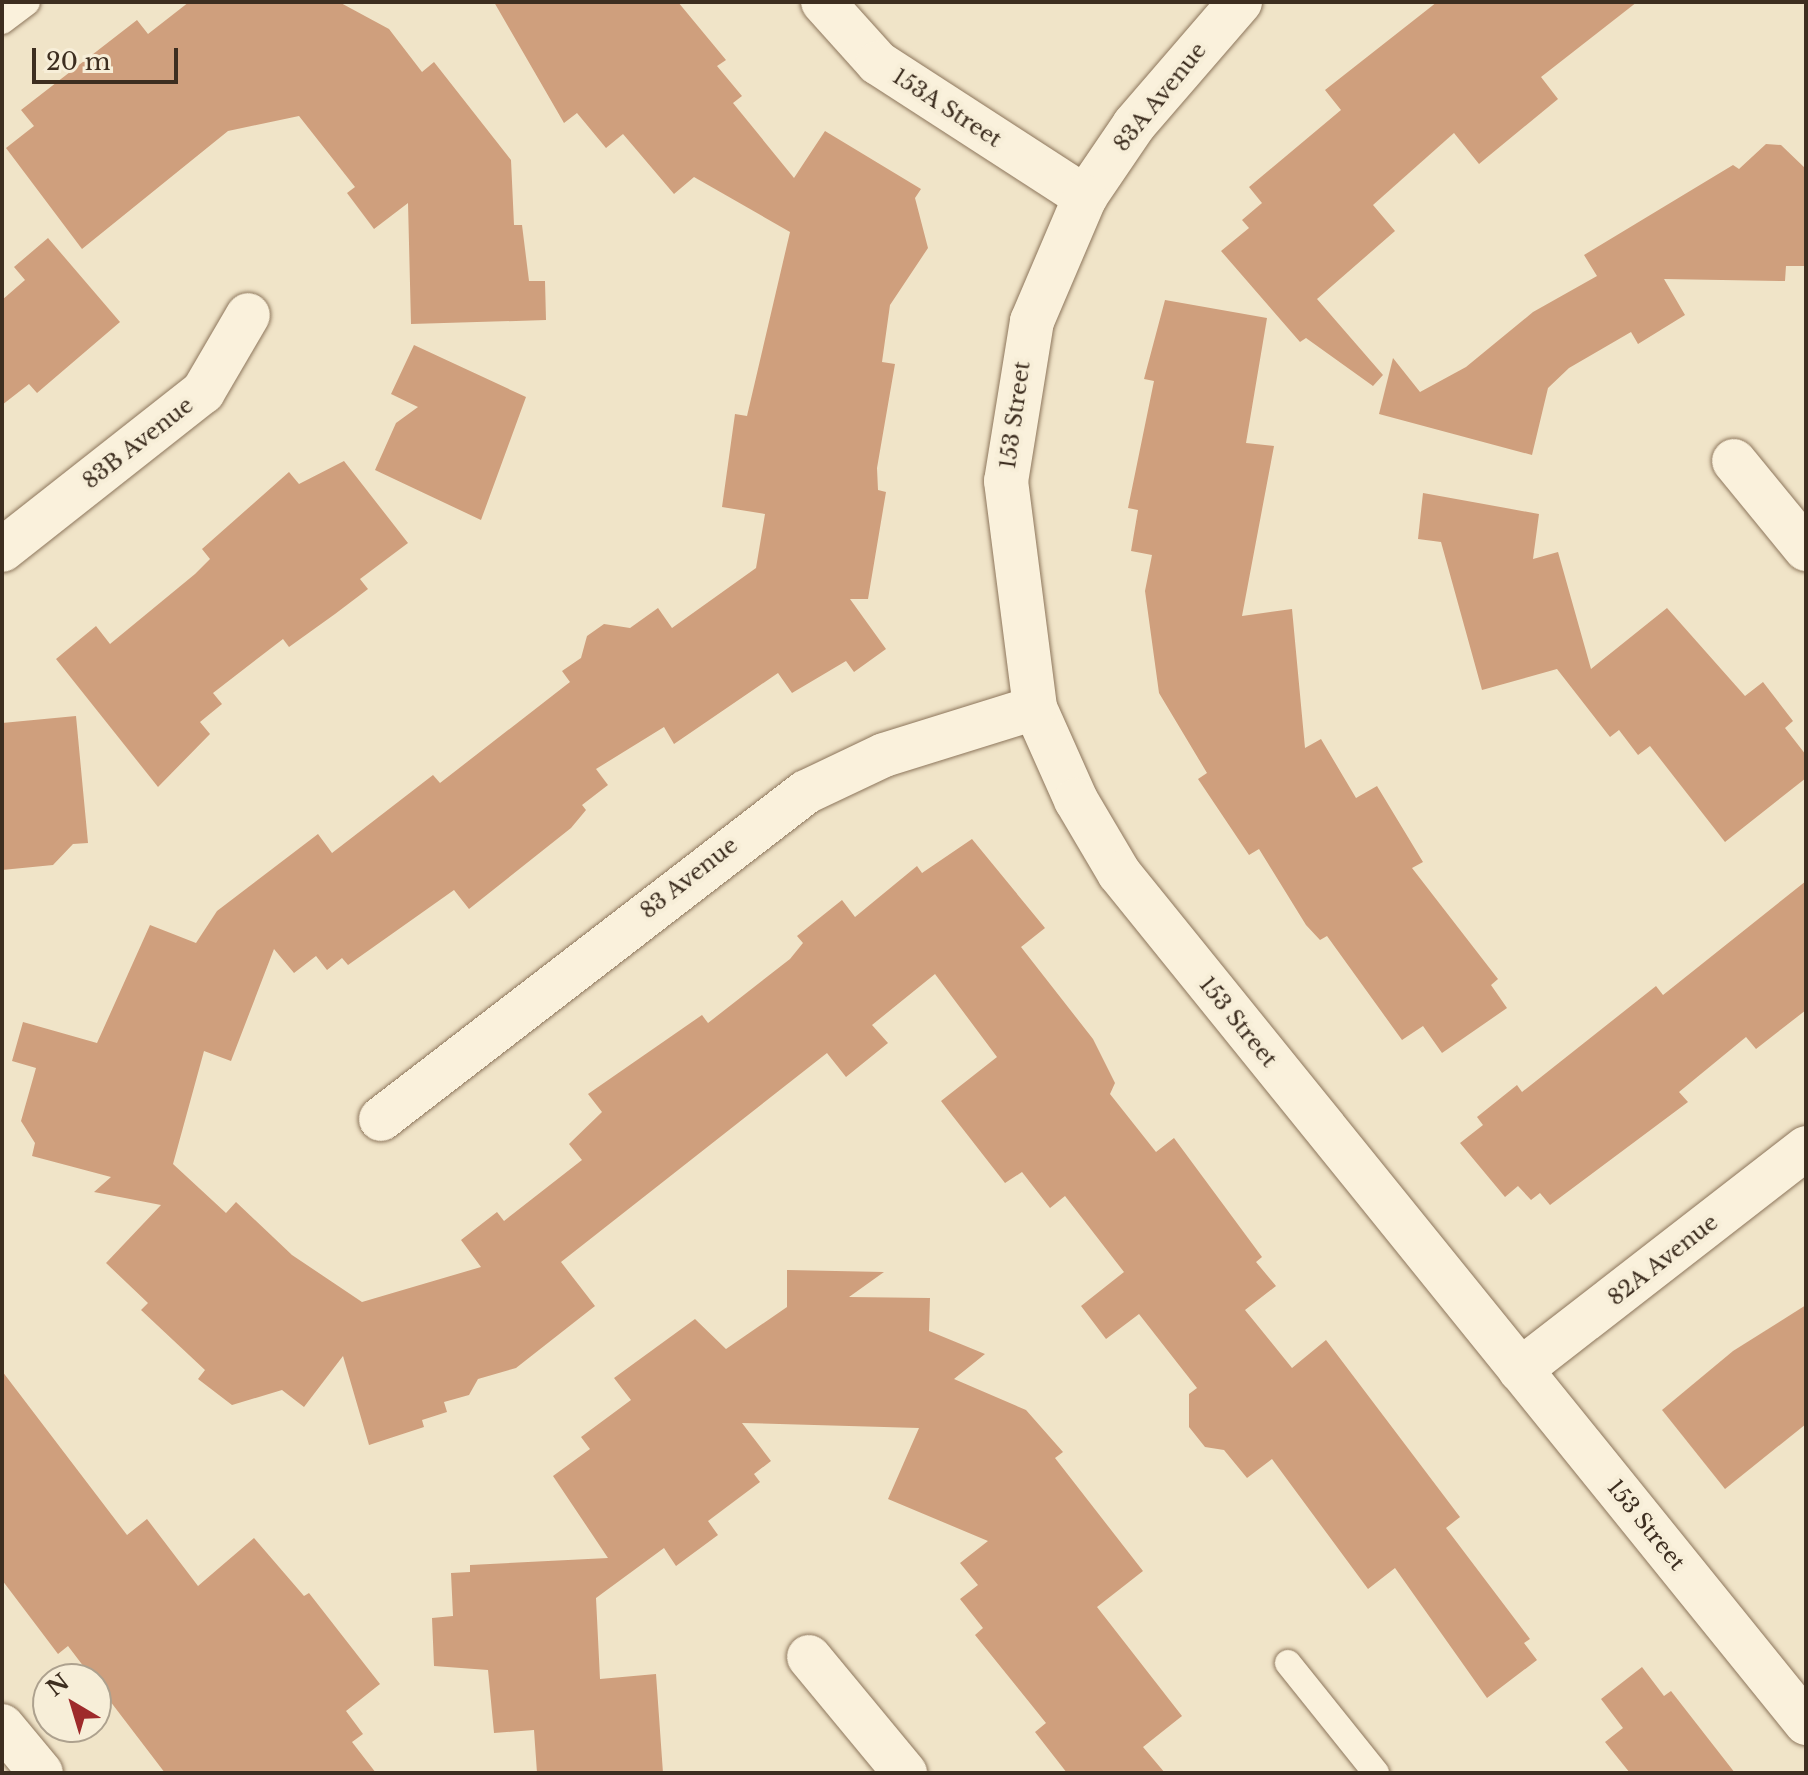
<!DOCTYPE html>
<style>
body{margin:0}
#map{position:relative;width:1808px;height:1775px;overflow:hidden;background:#f0e4c8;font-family:"Libre Baskerville",serif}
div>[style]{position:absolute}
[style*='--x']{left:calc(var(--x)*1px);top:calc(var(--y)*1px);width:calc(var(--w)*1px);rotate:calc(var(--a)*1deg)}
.building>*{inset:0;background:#cf9f7d}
.roads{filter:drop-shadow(0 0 2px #8d765c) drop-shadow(0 0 2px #8d765c)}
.lane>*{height:26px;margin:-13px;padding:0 13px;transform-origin:13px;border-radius:13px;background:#faf1dc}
.street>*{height:44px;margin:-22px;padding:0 22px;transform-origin:22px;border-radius:22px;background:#faf1dc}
span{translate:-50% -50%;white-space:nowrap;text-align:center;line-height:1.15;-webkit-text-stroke:8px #f7eed8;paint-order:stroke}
.street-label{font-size:22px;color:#3d2e20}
.frame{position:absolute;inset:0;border:4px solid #3d2e20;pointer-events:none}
.north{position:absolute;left:32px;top:1663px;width:80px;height:80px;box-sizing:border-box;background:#f7eed8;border:2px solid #ada18e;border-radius:50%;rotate:322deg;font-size:22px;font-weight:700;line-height:32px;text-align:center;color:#3d2e20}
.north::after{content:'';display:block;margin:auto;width:28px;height:36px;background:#9e2a2b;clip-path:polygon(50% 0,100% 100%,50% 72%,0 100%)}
.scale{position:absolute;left:32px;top:48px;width:146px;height:36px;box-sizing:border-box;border:4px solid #3d2e20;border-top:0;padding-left:10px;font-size:24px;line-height:28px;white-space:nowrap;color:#3d2e20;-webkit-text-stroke:6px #f7eed8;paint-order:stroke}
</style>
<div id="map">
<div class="building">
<i style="clip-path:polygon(189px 2px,339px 2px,389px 29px,422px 72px,434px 62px,511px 160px,514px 225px,522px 225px,529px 281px,545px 281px,546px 320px,411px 324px,408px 203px,374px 229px,347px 193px,355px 187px,299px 116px,228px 131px,82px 249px,6px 148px,34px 126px,21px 110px,137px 20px,148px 34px)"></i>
<i style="clip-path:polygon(494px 2px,678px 2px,726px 60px,717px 66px,742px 96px,733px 103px,794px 178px,825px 131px,921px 189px,915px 198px,928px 248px,890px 305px,882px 362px,895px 364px,877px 468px,878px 490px,886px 492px,868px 599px,850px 599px,886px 649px,854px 672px,846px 661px,792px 693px,778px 673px,674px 744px,664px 727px,596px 769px,608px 785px,582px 805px,586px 810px,571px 828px,469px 909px,454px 890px,348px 965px,342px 958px,327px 970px,316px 956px,294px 973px,274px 949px,231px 1061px,204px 1051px,173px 1164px,226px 1213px,236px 1202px,292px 1255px,362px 1302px,481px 1267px,461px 1240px,497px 1212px,504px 1221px,582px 1160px,569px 1144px,602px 1112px,588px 1094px,702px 1015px,708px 1023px,790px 959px,803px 943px,797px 936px,842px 900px,855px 917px,917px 866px,922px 873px,972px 839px,1045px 928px,1021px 947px,1093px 1039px,1115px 1083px,1110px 1094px,1156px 1152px,1174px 1138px,1262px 1257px,1256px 1262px,1276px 1286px,1245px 1310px,1292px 1368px,1326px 1340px,1460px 1517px,1446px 1528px,1530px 1639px,1524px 1643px,1537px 1660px,1487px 1698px,1395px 1568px,1368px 1589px,1272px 1459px,1247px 1478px,1224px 1450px,1205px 1447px,1189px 1427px,1189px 1394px,1197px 1388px,1139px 1314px,1106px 1339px,1081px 1306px,1124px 1272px,1065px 1196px,1050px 1208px,1022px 1172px,1005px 1183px,941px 1101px,997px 1057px,935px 974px,872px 1025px,888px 1043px,846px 1077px,827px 1053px,561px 1262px,595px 1306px,516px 1368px,478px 1379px,469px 1395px,444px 1402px,447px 1412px,422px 1420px,424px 1427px,369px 1445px,343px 1356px,304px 1407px,282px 1390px,232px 1405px,198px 1379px,205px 1370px,141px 1310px,148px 1303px,106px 1263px,161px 1205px,94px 1192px,111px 1177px,32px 1156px,35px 1143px,21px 1121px,36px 1068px,12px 1061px,23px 1022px,97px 1043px,150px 925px,196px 943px,217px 911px,318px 834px,332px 853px,433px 775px,440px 783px,570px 682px,562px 671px,581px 658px,587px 636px,604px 624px,630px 628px,658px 608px,672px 628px,756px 568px,765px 514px,722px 507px,735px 414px,747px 416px,790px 232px,694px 177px,674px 194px,623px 134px,606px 148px,577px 113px,564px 123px)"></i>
<i style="clip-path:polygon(1437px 2px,1637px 2px,1541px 77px,1558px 99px,1479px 164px,1454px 133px,1373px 205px,1395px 231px,1317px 299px,1383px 375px,1373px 386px,1306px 338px,1300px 342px,1221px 251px,1249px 228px,1242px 220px,1262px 203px,1249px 187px,1341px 110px,1325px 90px)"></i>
<i style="clip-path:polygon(1766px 144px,1781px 145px,1806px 169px,1806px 266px,1786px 266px,1785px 281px,1664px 279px,1685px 315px,1638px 344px,1631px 332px,1569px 368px,1548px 388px,1532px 455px,1379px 414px,1393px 358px,1420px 392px,1466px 367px,1533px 312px,1597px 276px,1584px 255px,1733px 165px,1739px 169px)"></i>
<i style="clip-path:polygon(48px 238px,120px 322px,37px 393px,29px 384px,2px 405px,2px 300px,25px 280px,14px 267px)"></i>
<i style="clip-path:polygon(1165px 300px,1267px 318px,1246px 443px,1274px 446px,1242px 616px,1292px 609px,1305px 748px,1321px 739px,1356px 798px,1377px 786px,1423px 862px,1412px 868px,1498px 979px,1491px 985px,1507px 1008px,1442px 1053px,1423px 1026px,1402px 1040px,1327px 936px,1320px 940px,1306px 925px,1259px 849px,1249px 855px,1198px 779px,1207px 773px,1159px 693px,1145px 591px,1152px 555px,1131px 551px,1138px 510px,1128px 508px,1154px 381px,1144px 379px)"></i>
<i style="clip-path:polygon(414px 345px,526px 397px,481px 520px,375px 470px,396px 423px,418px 407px,391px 394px)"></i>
<i style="clip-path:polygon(344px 461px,408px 543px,360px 579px,368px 589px,335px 614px,289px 647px,283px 639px,213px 693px,222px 704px,200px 722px,210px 734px,158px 787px,56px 659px,96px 626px,110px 644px,195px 574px,210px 559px,202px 549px,289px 472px,299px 484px)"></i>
<i style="clip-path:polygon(1423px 493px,1539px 514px,1533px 559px,1558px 552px,1591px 669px,1667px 608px,1745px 696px,1763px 682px,1793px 721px,1785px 728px,1806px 755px,1806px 778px,1725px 842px,1650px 746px,1638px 755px,1619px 730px,1610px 737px,1557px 669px,1482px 690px,1441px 542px,1418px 539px)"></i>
<i style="clip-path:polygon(76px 716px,88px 843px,73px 844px,53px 865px,2px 870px,2px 723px)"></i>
<i style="clip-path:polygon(1806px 881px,1806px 1010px,1756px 1049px,1746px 1037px,1679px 1092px,1688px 1102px,1550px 1205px,1540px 1193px,1531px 1200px,1518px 1186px,1505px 1197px,1460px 1143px,1483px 1125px,1477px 1117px,1517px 1085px,1522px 1092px,1656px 986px,1663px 995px)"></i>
<i style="clip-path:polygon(787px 1270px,884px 1272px,849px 1297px,930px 1298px,929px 1331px,985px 1354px,954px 1379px,1026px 1410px,1063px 1452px,1055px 1458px,1143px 1571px,1097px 1607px,1182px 1716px,1143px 1747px,1165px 1773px,1067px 1773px,1035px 1732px,1046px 1723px,975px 1635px,983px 1628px,960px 1599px,978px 1585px,960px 1563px,988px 1541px,888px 1499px,919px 1428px,742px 1423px,771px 1461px,754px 1474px,760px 1482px,708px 1521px,718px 1535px,676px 1566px,664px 1548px,596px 1598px,600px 1679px,656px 1674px,663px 1773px,537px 1773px,534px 1730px,494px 1733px,488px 1670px,434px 1666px,432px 1618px,453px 1616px,451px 1573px,470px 1572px,470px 1565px,608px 1558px,553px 1476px,590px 1449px,581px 1437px,631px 1400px,614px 1378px,695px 1319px,726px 1349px,787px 1307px)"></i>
<i style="clip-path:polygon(1806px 1305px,1806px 1424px,1725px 1489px,1662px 1410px,1733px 1351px)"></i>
<i style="clip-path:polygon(2px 1371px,127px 1535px,147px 1519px,198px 1586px,254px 1538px,304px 1596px,309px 1593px,380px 1684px,346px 1711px,363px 1734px,352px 1742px,376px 1773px,165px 1773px,68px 1646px,58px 1654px,2px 1580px)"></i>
<i style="clip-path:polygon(1642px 1667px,1664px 1696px,1671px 1691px,1735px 1773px,1630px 1773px,1605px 1742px,1623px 1728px,1601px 1699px)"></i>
</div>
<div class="roads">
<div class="lane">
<i style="--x:2;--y:21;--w:31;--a:-37"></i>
<i style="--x:1288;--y:1663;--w:141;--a:51.3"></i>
</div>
<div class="street">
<i style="--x:823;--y:2;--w:82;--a:48"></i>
<i style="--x:878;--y:63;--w:247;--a:32.9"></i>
<i style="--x:1240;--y:2;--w:162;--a:130.8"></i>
<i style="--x:1134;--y:125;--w:87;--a:124.2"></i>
<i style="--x:1085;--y:197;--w:135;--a:113.1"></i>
<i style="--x:1032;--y:321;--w:162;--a:99.2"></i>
<i style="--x:1006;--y:481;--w:229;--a:82.7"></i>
<i style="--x:1035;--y:708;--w:101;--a:66"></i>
<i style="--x:1076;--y:800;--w:85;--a:59.5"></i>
<i style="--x:1119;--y:873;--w:1093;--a:51.05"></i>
<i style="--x:1734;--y:461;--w:114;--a:50.7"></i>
<i style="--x:2;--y:550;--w:256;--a:-38.2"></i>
<i style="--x:203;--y:392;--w:89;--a:-59.7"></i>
<i style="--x:381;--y:1119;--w:536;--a:-37.58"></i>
<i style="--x:806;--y:792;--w:86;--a:-25.4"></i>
<i style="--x:884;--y:755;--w:158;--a:-17.3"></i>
<i style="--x:1520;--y:1370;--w:362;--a:-37.8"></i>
<i style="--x:809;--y:1657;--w:151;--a:50.4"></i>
<i style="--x:2;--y:1726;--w:61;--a:50.3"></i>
</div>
</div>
<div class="street-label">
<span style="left:1160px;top:97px;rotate:-51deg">83A Avenue</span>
<span style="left:947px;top:108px;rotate:33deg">153A Street</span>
<span style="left:1015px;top:415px;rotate:-82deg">153 Street</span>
<span style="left:138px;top:443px;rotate:-38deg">83B Avenue</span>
<span style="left:689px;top:878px;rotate:-38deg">83 Avenue</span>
<span style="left:1238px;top:1022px;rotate:51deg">153 Street</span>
<span style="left:1663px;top:1260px;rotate:-38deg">82A Avenue</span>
<span style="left:1646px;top:1525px;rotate:51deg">153 Street</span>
</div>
<div class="frame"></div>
<div class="north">N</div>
<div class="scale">20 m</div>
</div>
